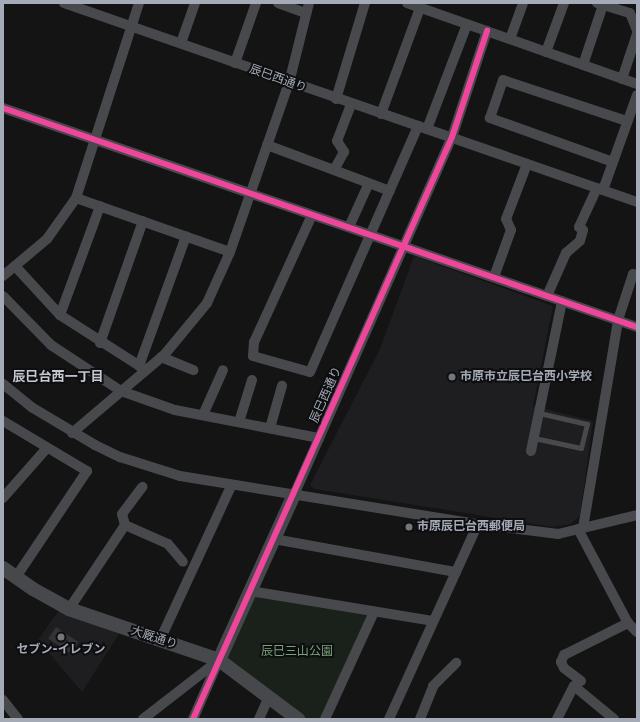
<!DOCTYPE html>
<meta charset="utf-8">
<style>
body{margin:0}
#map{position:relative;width:640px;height:722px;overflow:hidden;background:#141414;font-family:"DejaVu Sans","Noto Sans JP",sans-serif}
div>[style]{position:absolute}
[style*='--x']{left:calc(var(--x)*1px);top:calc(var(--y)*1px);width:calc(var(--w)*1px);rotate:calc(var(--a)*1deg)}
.built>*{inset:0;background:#1e1e20}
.green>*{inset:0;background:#1a211a}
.building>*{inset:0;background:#333335;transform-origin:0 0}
.lane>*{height:5px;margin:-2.5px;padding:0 2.5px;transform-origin:2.5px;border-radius:2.5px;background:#48494d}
.street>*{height:10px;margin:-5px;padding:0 5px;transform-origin:5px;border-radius:5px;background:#48494d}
.secondary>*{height:14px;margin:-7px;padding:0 7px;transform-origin:7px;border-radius:7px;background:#46484b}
.cycleway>*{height:6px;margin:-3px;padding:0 3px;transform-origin:3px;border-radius:3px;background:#ed469a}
.dots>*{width:11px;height:11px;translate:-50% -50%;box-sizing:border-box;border:2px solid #0e0e10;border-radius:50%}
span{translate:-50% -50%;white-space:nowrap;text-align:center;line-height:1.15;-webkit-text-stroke:4px #0e0e10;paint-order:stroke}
.street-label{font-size:12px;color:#a4abb6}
.poi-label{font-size:12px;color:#a4abb6;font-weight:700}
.left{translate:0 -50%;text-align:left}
.park-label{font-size:12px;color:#7aa27a}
.neighbourhood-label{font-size:13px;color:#c5c9d2;font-weight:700}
.frame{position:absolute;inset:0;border:4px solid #a4abb6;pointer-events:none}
</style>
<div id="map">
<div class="built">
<i style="clip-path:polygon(414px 256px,553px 306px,533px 406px,593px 421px,580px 515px,571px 524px,553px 527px,315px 489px,310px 485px,380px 349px)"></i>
<i style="clip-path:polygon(60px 609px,119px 634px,82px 692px,38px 640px)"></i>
</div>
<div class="green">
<i style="clip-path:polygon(250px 591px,374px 612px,325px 719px,297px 719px,219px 660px)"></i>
</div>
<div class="building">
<i style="left:56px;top:627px;width:27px;height:14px;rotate:34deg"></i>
</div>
<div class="lane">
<i style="--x:534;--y:438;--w:48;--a:12"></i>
<i style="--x:581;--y:448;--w:25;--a:-76"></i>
<i style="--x:587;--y:424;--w:49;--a:-167.1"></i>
</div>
<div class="street">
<i style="--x:64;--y:3;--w:607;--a:19.15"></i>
<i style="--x:278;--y:3;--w:30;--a:20"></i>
<i style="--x:407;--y:3;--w:244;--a:19.4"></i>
<i style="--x:597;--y:3;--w:34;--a:17"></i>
<i style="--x:630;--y:13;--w:18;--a:68"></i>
<i style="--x:510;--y:39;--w:38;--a:-70"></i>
<i style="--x:181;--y:43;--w:42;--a:-70.7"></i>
<i style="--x:546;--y:52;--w:52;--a:-69.8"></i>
<i style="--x:235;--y:63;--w:64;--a:-70.7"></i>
<i style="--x:583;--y:65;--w:63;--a:-71.6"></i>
<i style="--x:622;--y:79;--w:47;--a:-71.6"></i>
<i style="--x:336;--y:99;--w:100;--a:-73.2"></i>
<i style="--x:3;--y:108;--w:671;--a:19.06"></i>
<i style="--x:381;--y:114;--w:113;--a:-69.8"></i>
<i style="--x:427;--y:129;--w:112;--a:-69.1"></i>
<i style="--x:267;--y:145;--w:131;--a:20.5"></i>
<i style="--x:613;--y:162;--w:131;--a:-160.3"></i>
<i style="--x:490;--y:118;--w:40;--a:-71.1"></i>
<i style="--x:503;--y:80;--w:131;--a:18.3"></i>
<i style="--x:334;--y:170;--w:21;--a:-61"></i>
<i style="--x:344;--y:152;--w:13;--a:-122"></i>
<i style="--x:337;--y:141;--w:40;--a:-69"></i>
<i style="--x:603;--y:190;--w:101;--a:-70.3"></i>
<i style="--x:76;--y:198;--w:163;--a:19.3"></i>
<i style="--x:312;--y:215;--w:140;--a:114.5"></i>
<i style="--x:254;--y:342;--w:14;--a:94"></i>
<i style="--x:253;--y:356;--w:59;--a:15.7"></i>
<i style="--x:310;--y:372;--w:269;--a:-66.3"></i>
<i style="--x:349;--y:227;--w:48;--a:-65.6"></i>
<i style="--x:15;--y:266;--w:67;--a:47.4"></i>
<i style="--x:60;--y:315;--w:102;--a:32.6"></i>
<i style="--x:3;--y:276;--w:57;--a:-40.1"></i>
<i style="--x:47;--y:239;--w:50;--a:-54.7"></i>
<i style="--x:76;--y:198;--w:205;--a:-72.1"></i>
<i style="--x:494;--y:277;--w:50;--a:-70.1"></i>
<i style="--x:511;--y:230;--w:12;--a:-114"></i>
<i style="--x:506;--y:219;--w:59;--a:-69.1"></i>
<i style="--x:3;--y:296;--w:69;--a:45.6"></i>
<i style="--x:51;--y:345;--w:84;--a:33.3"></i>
<i style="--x:121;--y:391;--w:57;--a:19.4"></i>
<i style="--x:175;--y:410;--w:147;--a:11"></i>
<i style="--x:547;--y:296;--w:47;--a:-66.2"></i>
<i style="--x:566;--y:253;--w:18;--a:-41"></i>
<i style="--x:580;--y:241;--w:11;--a:-75"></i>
<i style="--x:583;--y:230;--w:5;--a:-143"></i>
<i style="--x:579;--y:227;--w:43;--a:-65.2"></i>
<i style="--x:60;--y:315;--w:116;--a:-69.8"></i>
<i style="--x:100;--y:343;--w:129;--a:-70.6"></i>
<i style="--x:161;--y:357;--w:35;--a:22"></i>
<i style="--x:139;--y:366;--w:138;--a:-70.1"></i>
<i style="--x:3;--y:384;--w:38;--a:39"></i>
<i style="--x:33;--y:408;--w:72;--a:30.8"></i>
<i style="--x:95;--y:445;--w:28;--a:26"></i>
<i style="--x:120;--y:457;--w:63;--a:17.6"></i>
<i style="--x:180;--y:476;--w:302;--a:9.2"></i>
<i style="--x:478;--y:524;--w:81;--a:7.1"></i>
<i style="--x:558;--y:534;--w:81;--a:-13.5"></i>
<i style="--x:203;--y:415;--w:49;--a:-66"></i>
<i style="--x:3;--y:421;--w:98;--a:30.8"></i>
<i style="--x:87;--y:471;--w:128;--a:123.8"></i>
<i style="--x:239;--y:422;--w:44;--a:-72.8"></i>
<i style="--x:270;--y:428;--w:44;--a:-74.1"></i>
<i style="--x:72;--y:433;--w:122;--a:-40.3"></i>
<i style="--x:165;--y:354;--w:66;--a:-50.5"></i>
<i style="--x:207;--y:303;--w:56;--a:-65.7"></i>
<i style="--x:230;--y:252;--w:179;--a:-70.8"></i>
<i style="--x:289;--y:83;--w:82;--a:-76"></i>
<i style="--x:531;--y:451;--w:153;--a:-78.3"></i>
<i style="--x:294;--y:495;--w:391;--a:-66.2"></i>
<i style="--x:452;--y:137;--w:112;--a:-71.7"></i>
<i style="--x:3;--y:498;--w:67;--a:-48.7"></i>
<i style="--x:125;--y:525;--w:47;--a:23.8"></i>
<i style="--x:168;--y:544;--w:23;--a:50"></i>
<i style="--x:583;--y:528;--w:211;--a:-80.4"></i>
<i style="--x:618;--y:320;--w:48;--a:-71.9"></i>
<i style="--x:633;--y:274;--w:4;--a:14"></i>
<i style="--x:578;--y:529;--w:106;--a:62"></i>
<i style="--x:628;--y:623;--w:13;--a:45"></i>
<i style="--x:274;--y:539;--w:185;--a:10.3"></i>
<i style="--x:250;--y:591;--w:185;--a:9.3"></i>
<i style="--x:69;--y:609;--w:101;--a:-56.3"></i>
<i style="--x:125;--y:525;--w:11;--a:-105"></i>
<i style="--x:122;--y:514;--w:34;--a:-53"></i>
<i style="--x:160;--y:640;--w:170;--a:-65.2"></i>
<i style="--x:581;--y:681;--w:21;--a:-143"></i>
<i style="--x:564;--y:668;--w:7;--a:-117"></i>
<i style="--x:561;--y:662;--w:8;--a:-67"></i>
<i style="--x:564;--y:655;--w:72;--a:-26.6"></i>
<i style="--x:3;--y:700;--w:24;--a:52"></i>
<i style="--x:143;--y:719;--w:96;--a:-37.8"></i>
<i style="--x:193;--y:719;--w:62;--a:-66.3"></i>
<i style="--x:259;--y:719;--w:24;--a:-66"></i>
<i style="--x:325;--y:719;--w:118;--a:-65.4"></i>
<i style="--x:389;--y:719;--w:214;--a:-65.5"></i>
<i style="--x:420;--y:719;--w:35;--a:-68"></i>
<i style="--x:433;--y:686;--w:33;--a:-45"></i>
<i style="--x:557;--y:719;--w:37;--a:-63"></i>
<i style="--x:574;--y:686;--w:52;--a:39.5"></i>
</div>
<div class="secondary">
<i style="--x:3;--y:568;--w:37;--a:35"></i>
<i style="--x:33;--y:589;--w:41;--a:29.1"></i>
<i style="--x:69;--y:609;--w:158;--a:18.8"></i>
<i style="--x:219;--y:660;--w:99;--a:36.8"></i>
<i style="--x:219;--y:660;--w:181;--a:-65.6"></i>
</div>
<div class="cycleway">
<i style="--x:3;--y:108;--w:671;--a:19.06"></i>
<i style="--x:193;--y:719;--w:637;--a:-66.01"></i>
<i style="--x:452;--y:137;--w:112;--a:-71.7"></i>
</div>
<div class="dots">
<i style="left:452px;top:377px;background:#72767d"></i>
<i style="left:409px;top:527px;background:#72767d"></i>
<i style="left:61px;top:637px;background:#72767d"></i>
</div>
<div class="street-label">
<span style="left:278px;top:79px;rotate:20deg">辰巳西通り</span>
<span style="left:326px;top:395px;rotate:-66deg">辰巳西通り</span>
<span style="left:154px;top:638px;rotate:18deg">大厩通り</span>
</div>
<div class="poi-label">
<span class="left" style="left:460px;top:377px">市原市立辰巳台西小学校</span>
<span class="left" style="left:417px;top:527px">市原辰巳台西郵便局</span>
<span style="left:61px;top:650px">セブン-イレブン</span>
</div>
<div class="park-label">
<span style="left:297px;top:652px">辰巳三山公園</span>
</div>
<div class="neighbourhood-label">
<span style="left:58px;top:377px">辰巳台西一丁目</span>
</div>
<div class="frame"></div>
</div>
